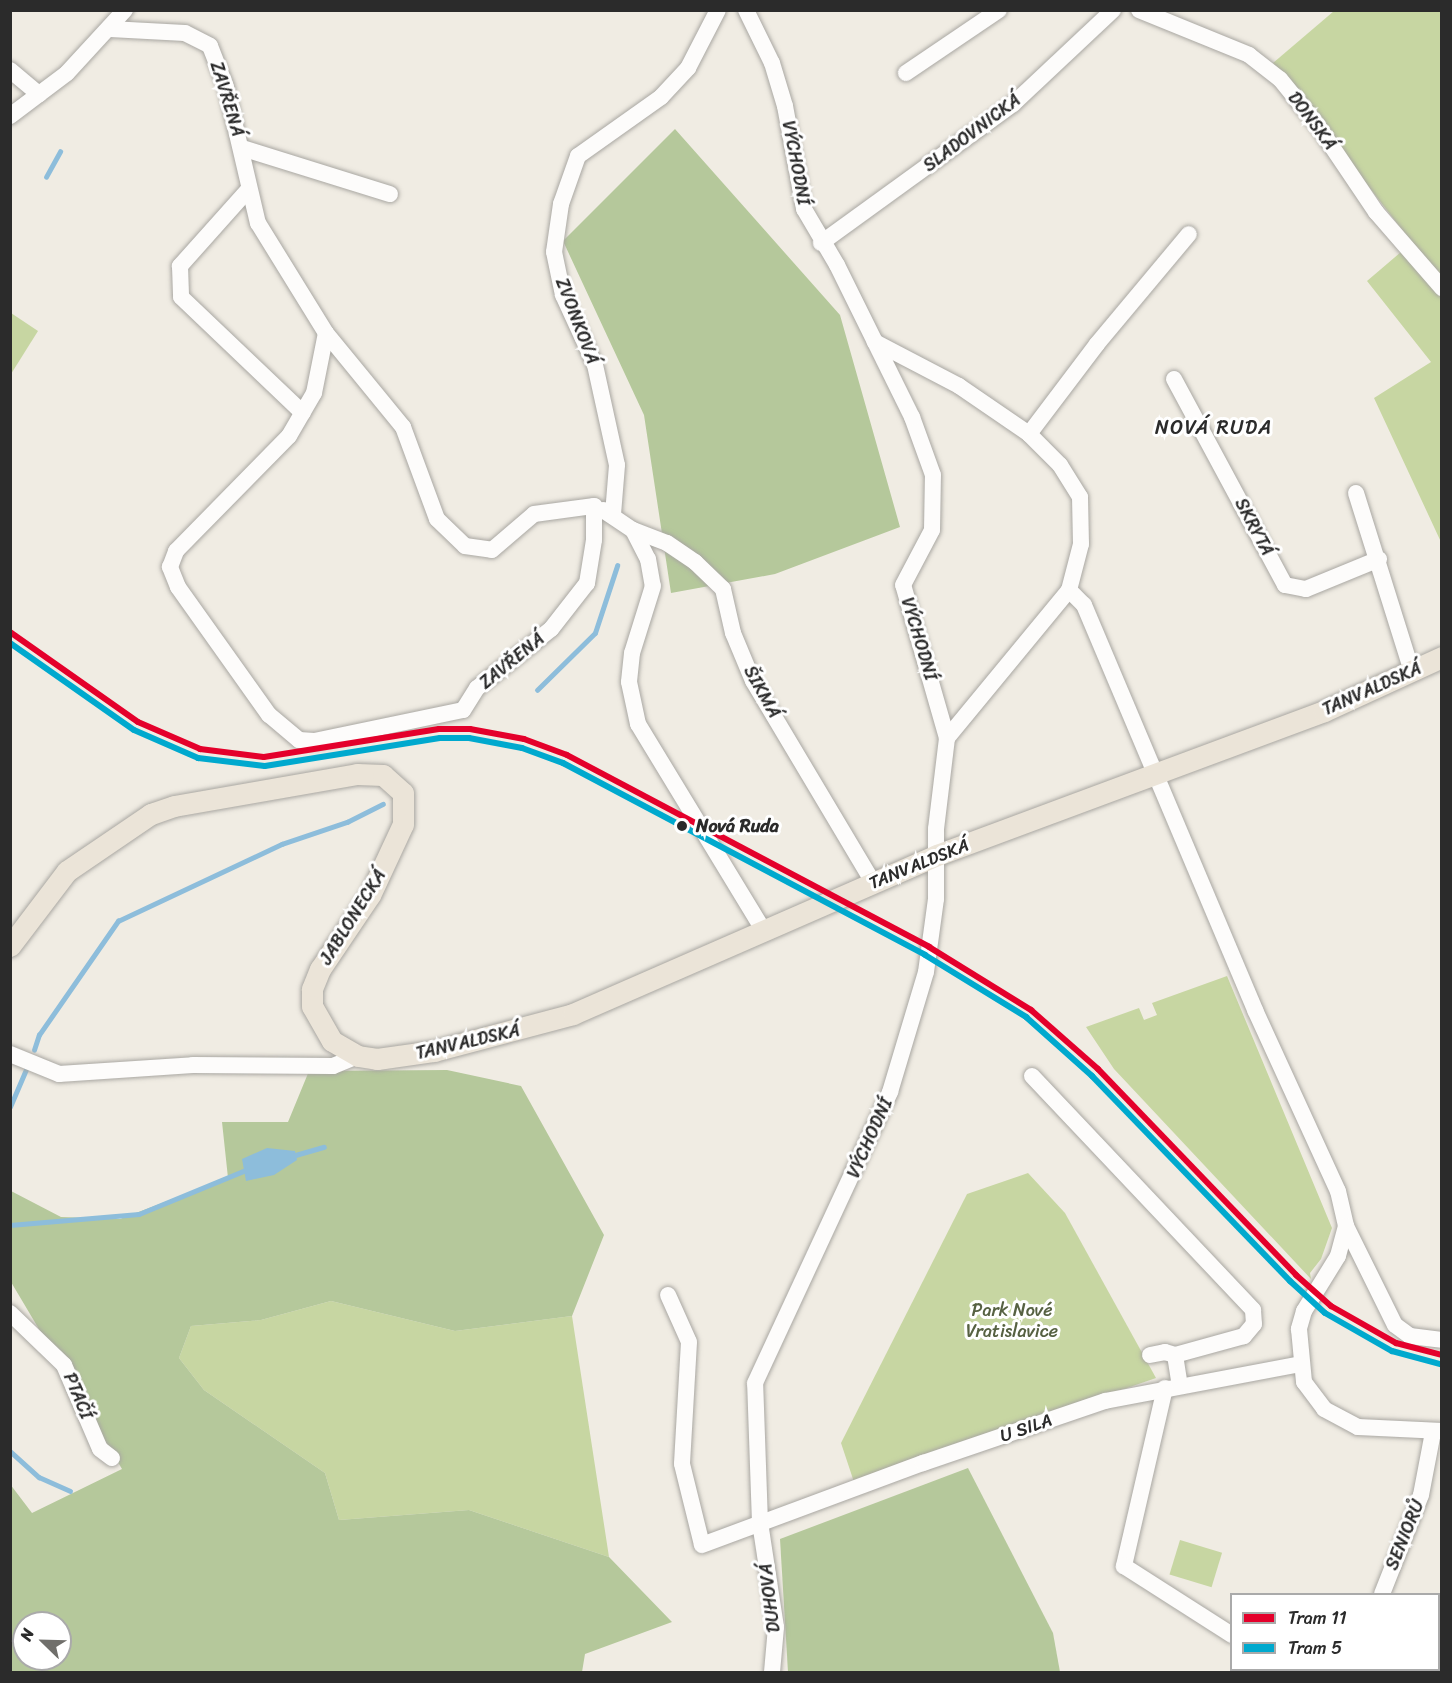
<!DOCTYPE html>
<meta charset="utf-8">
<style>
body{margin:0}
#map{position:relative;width:1452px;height:1683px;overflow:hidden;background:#f0ece3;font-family:Sriracha,sans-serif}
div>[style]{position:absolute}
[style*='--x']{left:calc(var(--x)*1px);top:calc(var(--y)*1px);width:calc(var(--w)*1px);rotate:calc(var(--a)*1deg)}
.green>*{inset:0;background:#c7d6a2;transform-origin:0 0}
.forest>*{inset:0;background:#b5c89b}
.water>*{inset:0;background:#8dbddb}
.stream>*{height:4.5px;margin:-2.25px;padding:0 2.25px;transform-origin:2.25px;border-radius:2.25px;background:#8dbddb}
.roads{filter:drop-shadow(0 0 2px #a9a7a2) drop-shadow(0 0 2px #a9a7a2)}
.minor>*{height:16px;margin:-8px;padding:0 8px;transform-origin:8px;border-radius:8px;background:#fdfcfb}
.major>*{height:21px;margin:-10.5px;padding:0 10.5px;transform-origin:10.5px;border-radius:10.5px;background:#ebe4d8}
.tram-1>*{height:6px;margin:-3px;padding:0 3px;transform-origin:3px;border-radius:3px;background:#e4002b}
.tram-2>*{height:6px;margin:-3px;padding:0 3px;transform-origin:3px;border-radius:3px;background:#00a9ce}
.dots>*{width:16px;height:16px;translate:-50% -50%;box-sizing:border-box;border:3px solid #fff;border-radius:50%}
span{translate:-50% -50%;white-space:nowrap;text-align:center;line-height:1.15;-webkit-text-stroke:6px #fff;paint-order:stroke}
.street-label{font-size:18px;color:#2b2b2b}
.stop-label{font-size:18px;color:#2b2b2b;font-weight:700}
.left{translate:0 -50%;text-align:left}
.park-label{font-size:18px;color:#566142}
.neighbourhood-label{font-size:20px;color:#2b2b2b;letter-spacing:1.5px}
.frame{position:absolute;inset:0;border:12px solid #2b2b2b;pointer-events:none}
.legend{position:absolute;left:1230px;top:1593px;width:210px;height:78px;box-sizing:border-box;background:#fff;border:2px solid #aaa;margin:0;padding:8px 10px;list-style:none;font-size:18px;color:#2b2b2b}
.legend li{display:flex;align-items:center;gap:12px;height:30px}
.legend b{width:30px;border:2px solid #aaa}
.north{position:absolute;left:12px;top:1611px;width:60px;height:60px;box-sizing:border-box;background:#fff;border:2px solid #aaa;border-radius:50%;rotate:293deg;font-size:16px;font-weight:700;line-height:24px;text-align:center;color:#2b2b2b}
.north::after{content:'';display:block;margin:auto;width:21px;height:27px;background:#706f6b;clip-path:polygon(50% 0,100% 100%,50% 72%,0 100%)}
</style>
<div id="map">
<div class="green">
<i style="clip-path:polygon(1334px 11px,1441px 11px,1441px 280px,1273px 63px)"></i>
<i style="clip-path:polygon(1401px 252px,1441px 296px,1441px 542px,1374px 398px,1431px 362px,1367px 281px)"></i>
<i style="clip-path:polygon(11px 313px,38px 331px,11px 374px)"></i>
<i style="clip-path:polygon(1227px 976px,1332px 1228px,1321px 1259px,1310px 1273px,1311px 1279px,1114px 1069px,1086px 1027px,1139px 1008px,1144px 1020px,1157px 1015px,1152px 1003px)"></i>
<i style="clip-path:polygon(1028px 1173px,1065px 1213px,1156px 1378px,854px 1482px,841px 1443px,967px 1194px)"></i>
<i style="clip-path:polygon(331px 1301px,455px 1331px,572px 1316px,609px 1557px,469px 1510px,339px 1520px,325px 1473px,204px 1390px,179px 1358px,191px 1326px,261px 1320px)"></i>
<i style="left:1180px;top:1540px;width:44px;height:36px;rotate:17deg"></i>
</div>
<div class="forest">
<i style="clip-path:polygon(675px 129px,840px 315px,900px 527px,775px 574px,671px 593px,644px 415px,563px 241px)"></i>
<i style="clip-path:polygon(evenodd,447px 1070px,521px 1086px,604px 1235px,572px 1316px,455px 1331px,331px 1301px,261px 1320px,191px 1326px,179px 1358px,204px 1390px,325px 1473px,339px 1520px,469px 1510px,609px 1557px,672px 1622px,585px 1654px,582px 1672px,11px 1672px,10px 1484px,32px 1513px,122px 1469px,11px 1282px,11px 1191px,61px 1217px,120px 1219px,228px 1178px,222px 1122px,288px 1122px,309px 1071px,447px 1070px,24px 1623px,60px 1623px,60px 1659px,24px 1659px,24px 1623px)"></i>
<i style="clip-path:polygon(968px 1468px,1053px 1633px,1060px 1672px,788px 1672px,780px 1539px)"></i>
</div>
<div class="water">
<i style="clip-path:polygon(267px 1148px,295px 1151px,297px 1160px,274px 1175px,246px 1181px,242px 1159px)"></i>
</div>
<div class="stream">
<i style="--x:46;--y:177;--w:29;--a:-61"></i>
<i style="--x:537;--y:690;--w:81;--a:-44.5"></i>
<i style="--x:595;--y:633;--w:71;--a:-71.8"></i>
<i style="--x:34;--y:1050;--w:16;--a:-72"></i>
<i style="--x:39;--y:1035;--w:139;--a:-55.3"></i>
<i style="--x:118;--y:921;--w:181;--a:-25.2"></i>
<i style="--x:282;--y:844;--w:69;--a:-18.7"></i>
<i style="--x:347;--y:822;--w:40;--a:-26.6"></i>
<i style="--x:10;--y:1107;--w:46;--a:-66.8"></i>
<i style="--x:292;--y:1156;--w:33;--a:-16"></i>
<i style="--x:10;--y:1225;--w:129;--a:-4.9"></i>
<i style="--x:139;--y:1214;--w:116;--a:-22.4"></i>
<i style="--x:10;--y:1451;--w:39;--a:42"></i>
<i style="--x:39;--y:1477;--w:34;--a:24"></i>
</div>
<div class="roads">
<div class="minor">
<i style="--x:746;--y:10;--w:59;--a:63.9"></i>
<i style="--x:772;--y:63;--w:45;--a:73.2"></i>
<i style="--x:785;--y:106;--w:105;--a:79.5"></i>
<i style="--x:804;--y:209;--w:65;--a:59.5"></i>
<i style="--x:837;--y:265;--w:86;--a:63.7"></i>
<i style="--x:875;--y:342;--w:95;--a:27.6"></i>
<i style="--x:959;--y:386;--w:85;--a:34.4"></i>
<i style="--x:1029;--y:434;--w:44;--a:45"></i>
<i style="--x:1060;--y:465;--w:38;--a:58"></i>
<i style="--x:1080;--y:497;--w:47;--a:88.8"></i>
<i style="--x:1081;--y:544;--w:48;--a:104.6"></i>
<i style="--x:1069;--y:590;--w:192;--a:129.5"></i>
<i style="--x:1139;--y:10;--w:119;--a:22.2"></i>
<i style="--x:1249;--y:55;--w:39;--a:38"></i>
<i style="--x:1280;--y:79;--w:60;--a:51"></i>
<i style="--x:1318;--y:126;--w:104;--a:56"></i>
<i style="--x:1376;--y:212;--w:101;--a:49"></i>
<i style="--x:110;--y:29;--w:75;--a:3.1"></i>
<i style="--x:185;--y:33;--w:28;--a:27"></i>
<i style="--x:210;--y:46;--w:44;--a:68.7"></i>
<i style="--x:226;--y:87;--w:140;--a:76.8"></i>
<i style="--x:258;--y:223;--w:129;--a:58.3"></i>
<i style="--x:326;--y:333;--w:122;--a:50.7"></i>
<i style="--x:403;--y:427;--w:98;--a:69.7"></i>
<i style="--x:437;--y:519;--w:39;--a:44"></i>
<i style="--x:465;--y:546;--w:27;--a:8"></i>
<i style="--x:492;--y:550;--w:55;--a:-40.6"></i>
<i style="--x:534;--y:514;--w:61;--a:-7.6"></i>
<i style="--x:594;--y:506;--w:34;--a:90"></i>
<i style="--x:594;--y:540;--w:44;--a:99.2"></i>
<i style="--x:587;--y:583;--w:58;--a:128"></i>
<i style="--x:551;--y:629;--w:95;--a:141.4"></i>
<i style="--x:477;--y:688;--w:26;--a:122"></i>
<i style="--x:463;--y:710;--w:152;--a:168.2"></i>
<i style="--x:314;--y:741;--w:15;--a:-176"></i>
<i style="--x:299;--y:740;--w:39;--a:-140"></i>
<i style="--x:269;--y:715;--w:157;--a:-125.4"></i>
<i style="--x:178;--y:587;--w:22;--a:-112"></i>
<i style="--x:170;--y:567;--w:17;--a:-69"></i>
<i style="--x:176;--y:551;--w:161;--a:-45.5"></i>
<i style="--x:289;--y:436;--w:50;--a:-59.8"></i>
<i style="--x:314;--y:393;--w:61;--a:-78.7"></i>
<i style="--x:10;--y:70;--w:38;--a:40"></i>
<i style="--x:906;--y:73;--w:112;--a:-34.1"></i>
<i style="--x:10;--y:116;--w:71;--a:-37"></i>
<i style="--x:67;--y:73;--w:86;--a:-47.4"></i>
<i style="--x:242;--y:148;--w:155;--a:17.3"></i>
<i style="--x:247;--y:191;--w:101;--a:131.8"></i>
<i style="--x:180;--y:266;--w:31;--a:88"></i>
<i style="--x:181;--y:297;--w:168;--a:43.6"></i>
<i style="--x:821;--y:243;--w:237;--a:-35.9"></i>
<i style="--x:1013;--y:104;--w:137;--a:-43.2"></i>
<i style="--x:1174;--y:379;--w:234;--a:61.7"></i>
<i style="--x:1285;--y:585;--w:21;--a:11"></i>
<i style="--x:1306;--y:589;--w:79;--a:-22.3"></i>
<i style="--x:1029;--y:434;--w:113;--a:-52.9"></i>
<i style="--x:1097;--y:344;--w:143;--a:-50.1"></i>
<i style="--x:1356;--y:493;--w:188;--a:72.6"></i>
<i style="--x:603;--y:510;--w:36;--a:34"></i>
<i style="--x:633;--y:530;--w:33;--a:63"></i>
<i style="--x:648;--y:559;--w:27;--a:80"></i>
<i style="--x:653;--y:586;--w:70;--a:107.4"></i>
<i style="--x:632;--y:653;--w:29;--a:96"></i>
<i style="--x:629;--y:682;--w:43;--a:77.9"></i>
<i style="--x:638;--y:724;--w:242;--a:58.7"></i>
<i style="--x:613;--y:514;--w:49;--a:-85.3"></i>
<i style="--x:617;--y:465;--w:102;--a:-102.4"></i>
<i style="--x:595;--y:365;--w:77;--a:-114.6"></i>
<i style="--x:563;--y:295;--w:44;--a:-101.8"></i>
<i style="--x:554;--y:252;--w:49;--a:-81.7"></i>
<i style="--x:561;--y:204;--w:51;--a:-70.5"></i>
<i style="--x:578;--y:156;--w:102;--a:-35.4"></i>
<i style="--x:661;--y:97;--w:40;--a:-47"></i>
<i style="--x:688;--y:68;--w:65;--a:-62.7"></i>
<i style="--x:633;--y:530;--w:36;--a:21"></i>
<i style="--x:667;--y:543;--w:34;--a:34"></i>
<i style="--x:695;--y:562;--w:39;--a:44"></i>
<i style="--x:723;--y:589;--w:45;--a:77.2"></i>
<i style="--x:733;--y:633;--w:52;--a:67.4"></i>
<i style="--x:753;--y:681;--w:234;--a:59.2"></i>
<i style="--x:1069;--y:590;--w:21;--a:45"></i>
<i style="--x:1084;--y:605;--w:440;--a:67.1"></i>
<i style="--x:1255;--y:1010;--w:199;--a:65.4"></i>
<i style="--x:1338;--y:1191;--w:36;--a:77"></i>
<i style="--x:1346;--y:1226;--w:110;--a:63.7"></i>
<i style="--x:1395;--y:1325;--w:19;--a:36"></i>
<i style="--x:1410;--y:1336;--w:32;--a:7"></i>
<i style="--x:10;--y:1054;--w:53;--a:22.2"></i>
<i style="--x:59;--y:1074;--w:134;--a:-3.8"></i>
<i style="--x:193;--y:1065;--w:140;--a:0.4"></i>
<i style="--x:333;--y:1066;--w:27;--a:-22"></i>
<i style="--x:1032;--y:1076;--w:322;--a:46.6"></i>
<i style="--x:1253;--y:1310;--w:14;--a:86"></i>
<i style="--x:1254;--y:1324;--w:16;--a:130"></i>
<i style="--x:1244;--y:1336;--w:72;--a:164.6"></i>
<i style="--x:1346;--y:1226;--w:31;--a:105"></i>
<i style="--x:1338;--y:1256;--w:65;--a:121.7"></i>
<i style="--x:1304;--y:1311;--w:19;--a:106"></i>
<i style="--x:1299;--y:1329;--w:53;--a:84.6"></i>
<i style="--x:1304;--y:1382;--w:34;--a:53"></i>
<i style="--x:1324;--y:1409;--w:38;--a:28"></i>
<i style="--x:1358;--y:1427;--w:84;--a:2.7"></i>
<i style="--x:668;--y:1295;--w:51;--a:65.9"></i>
<i style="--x:689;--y:1342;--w:122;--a:93.3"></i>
<i style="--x:682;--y:1464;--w:83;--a:76.1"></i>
<i style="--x:702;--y:1545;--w:236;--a:-20.4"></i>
<i style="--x:923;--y:1463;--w:192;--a:-18.8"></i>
<i style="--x:1105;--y:1401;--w:198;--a:-10.7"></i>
<i style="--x:10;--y:1313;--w:75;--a:43.9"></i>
<i style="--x:64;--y:1365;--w:91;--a:66.8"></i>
<i style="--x:100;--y:1449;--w:15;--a:37"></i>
<i style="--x:1150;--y:1355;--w:15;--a:-11"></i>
<i style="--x:1165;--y:1352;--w:10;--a:17"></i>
<i style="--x:1175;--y:1355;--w:30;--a:81"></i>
<i style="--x:1165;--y:1388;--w:183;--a:103"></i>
<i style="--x:1124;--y:1566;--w:128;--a:32.6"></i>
<i style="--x:1382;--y:1594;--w:106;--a:-68.5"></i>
<i style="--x:1421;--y:1495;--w:64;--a:-79.2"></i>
<i style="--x:1325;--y:1670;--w:10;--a:11"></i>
<i style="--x:772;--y:1672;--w:45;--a:-84.9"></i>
<i style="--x:776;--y:1627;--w:105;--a:-98.7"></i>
<i style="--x:760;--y:1523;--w:140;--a:-92"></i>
<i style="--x:755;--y:1383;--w:321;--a:-65.1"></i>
<i style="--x:890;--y:1092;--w:125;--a:-73.3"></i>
<i style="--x:926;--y:972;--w:74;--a:-82.2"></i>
<i style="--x:936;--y:899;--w:70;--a:-90"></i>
<i style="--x:936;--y:829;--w:92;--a:-83.1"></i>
<i style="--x:947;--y:738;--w:159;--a:-106"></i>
<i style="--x:903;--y:585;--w:62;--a:-62.2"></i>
<i style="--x:932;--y:530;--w:55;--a:-89"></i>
<i style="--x:933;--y:475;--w:62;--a:-109.9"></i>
<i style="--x:912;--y:417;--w:84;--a:-116.3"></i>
<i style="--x:1350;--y:1672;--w:3;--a:-45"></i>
</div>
<div class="major">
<i style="--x:10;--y:946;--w:94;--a:-52.8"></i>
<i style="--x:67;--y:871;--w:102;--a:-34.2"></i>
<i style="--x:151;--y:814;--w:24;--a:-19"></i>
<i style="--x:174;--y:806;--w:186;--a:-9.9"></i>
<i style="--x:357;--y:774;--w:26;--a:2"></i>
<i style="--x:383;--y:775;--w:27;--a:42"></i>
<i style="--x:403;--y:793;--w:31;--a:90"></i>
<i style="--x:403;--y:824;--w:78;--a:114.9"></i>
<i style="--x:370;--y:895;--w:89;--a:124"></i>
<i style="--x:320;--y:969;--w:22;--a:112"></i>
<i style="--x:312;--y:989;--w:17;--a:90"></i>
<i style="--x:312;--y:1006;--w:40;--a:60.3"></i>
<i style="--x:332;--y:1041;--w:30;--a:30"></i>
<i style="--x:358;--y:1056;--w:19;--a:9"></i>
<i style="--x:377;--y:1059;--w:58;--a:-8"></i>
<i style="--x:434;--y:1051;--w:144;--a:-14.9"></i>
<i style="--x:573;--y:1014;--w:397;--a:-23.6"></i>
<i style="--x:937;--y:855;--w:413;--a:-20.4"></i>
<i style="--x:1324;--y:711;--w:130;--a:-24.6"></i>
</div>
</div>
<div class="tram-1">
<i style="--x:10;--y:632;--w:156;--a:35.1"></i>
<i style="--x:138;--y:722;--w:68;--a:23.5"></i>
<i style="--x:200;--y:749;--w:64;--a:7.1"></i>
<i style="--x:264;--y:757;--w:177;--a:-9.1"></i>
<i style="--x:439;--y:729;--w:31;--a:0"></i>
<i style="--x:470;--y:729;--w:55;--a:10.5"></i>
<i style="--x:524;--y:739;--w:46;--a:20.4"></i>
<i style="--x:567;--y:755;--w:410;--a:27.9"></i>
<i style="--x:929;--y:947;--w:120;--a:31.7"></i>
<i style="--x:1031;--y:1010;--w:89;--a:41.4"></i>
<i style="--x:1098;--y:1069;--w:286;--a:46.1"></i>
<i style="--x:1296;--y:1275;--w:47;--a:41.5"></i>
<i style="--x:1331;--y:1306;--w:75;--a:29.6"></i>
<i style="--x:1396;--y:1343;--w:48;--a:14.6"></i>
</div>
<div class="tram-2">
<i style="--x:10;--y:643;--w:151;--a:35.1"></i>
<i style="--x:134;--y:730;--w:70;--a:23.6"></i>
<i style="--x:198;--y:758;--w:67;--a:6.8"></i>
<i style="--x:265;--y:766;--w:177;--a:-9.1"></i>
<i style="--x:440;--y:738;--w:29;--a:0"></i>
<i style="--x:469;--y:738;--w:54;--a:10.7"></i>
<i style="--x:522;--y:748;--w:44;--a:20.1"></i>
<i style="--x:563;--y:763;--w:410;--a:27.9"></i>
<i style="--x:925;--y:955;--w:119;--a:31.5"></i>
<i style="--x:1026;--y:1017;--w:89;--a:41.8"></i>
<i style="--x:1092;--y:1076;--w:285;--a:46"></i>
<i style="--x:1290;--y:1281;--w:47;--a:42.4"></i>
<i style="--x:1325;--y:1313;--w:77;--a:29.6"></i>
<i style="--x:1392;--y:1351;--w:50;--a:15.2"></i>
</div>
<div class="dots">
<i style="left:682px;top:826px;background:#2b2b2b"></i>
</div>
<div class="street-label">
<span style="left:227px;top:99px;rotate:73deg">ZAVŘENÁ</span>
<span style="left:1312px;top:121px;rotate:53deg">DONSKÁ</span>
<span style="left:972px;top:133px;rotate:-37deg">SLADOVNICKÁ</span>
<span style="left:796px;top:163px;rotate:79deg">VÝCHODNÍ</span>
<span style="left:577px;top:321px;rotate:69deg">ZVONKOVÁ</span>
<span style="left:1254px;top:527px;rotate:62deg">SKRYTÁ</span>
<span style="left:919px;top:639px;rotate:73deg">VÝCHODNÍ</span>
<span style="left:512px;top:661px;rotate:-39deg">ZAVŘENÁ</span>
<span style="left:1372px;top:689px;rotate:-24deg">TANVALDSKÁ</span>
<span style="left:762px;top:692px;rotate:61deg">ŠIKMÁ</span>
<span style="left:919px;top:864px;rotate:-22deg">TANVALDSKÁ</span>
<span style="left:353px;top:917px;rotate:-58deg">JABLONECKÁ</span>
<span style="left:468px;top:1042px;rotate:-13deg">TANVALDSKÁ</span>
<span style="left:870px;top:1138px;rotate:-66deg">VÝCHODNÍ</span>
<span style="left:78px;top:1396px;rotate:67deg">PTAČÍ</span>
<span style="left:1026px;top:1428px;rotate:-19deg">U SILA</span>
<span style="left:1405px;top:1535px;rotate:-68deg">SENIORŮ</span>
<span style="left:770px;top:1598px;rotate:-97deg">DUHOVÁ</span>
</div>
<div class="stop-label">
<span class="left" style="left:696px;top:826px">Nová Ruda</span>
</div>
<div class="park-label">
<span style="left:1012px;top:1321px">Park Nové<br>Vratislavice</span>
</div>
<div class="neighbourhood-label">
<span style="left:1214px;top:427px">NOVÁ RUDA</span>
</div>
<div class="frame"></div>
<ul class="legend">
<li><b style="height:8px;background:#e4002b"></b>Tram 11</li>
<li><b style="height:8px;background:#00a9ce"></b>Tram 5</li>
</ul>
<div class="north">N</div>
</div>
